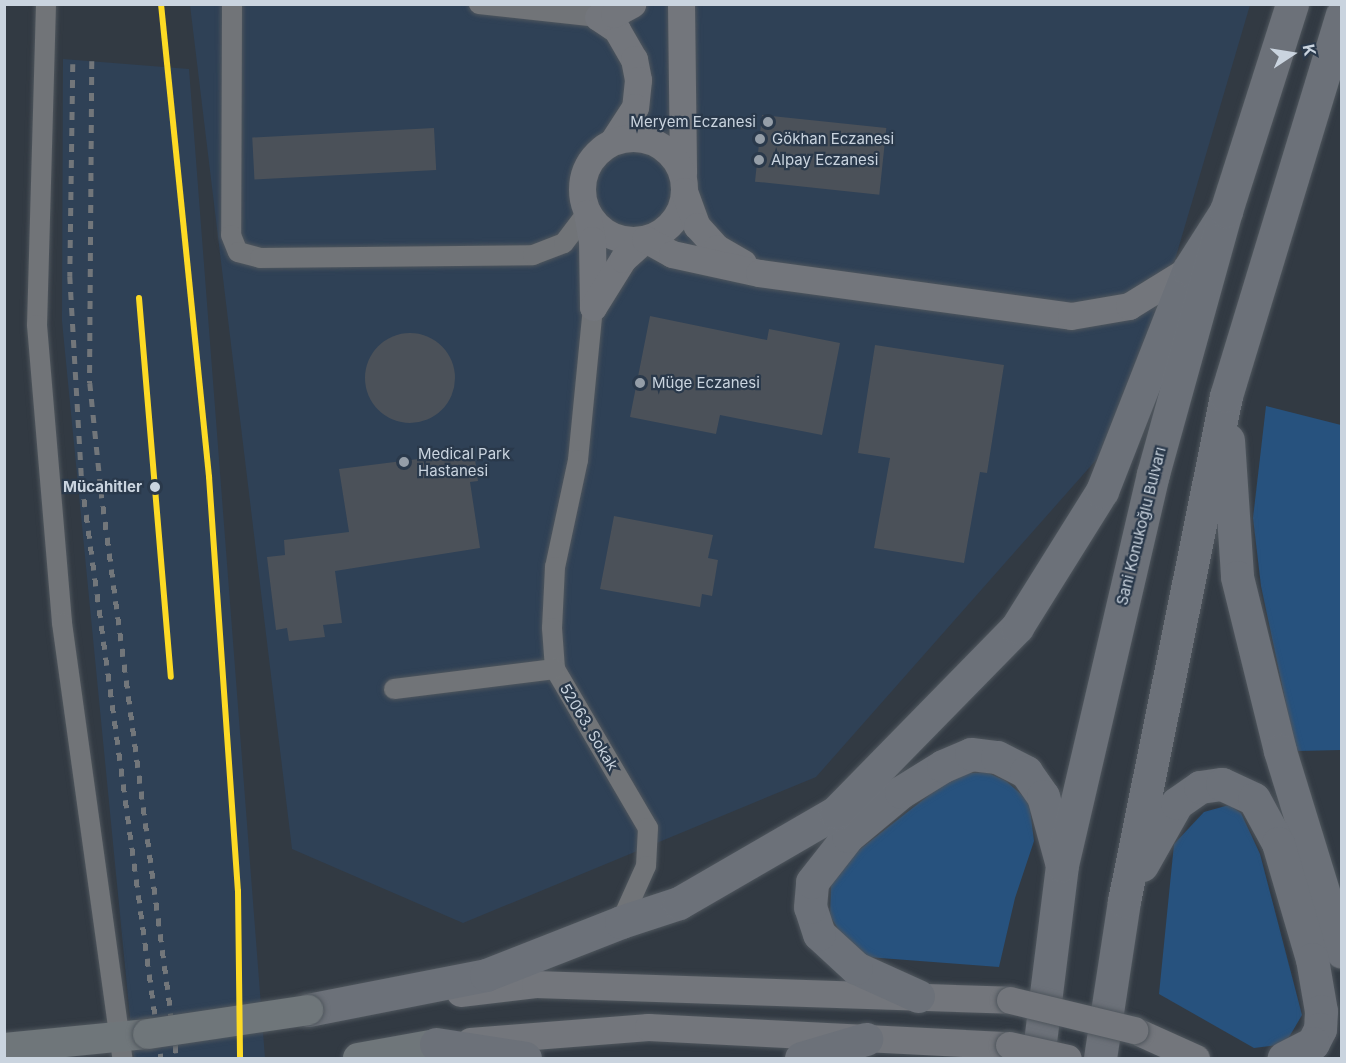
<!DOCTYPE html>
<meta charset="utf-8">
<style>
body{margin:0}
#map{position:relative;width:1346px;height:1063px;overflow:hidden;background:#323a43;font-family:Inter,sans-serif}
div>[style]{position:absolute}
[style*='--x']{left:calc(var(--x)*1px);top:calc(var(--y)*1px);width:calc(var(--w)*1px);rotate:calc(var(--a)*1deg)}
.built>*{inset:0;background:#2f4156}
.green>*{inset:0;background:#27527e}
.building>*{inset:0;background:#4b5159;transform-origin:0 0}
.round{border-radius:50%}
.roads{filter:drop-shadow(0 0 2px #4f565d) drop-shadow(0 0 2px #4f565d)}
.street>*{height:20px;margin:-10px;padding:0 10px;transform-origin:10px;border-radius:10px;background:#717478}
.secondary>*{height:27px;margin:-13.5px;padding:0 13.5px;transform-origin:13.5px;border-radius:13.5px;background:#73767c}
.secondary>.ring{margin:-13.5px;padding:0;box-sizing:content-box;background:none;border:27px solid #73767c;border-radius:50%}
.primary>*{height:30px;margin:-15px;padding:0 15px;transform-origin:15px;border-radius:15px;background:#6f767a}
.highway>*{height:33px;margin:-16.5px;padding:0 16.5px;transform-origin:16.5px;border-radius:16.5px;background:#6c7179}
.rail>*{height:4.5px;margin-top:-2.25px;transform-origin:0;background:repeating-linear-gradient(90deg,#72767a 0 8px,transparent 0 16px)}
.bridges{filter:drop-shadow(0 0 2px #4f565d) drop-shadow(0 0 2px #4f565d)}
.secondary-bridge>*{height:27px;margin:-13.5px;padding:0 13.5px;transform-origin:13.5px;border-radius:13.5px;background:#73767c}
.primary-bridge>*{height:30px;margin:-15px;padding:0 15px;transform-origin:15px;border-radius:15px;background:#6f767a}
.rail-1>*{height:6px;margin:-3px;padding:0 3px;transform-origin:3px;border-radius:3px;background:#fdda24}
.dots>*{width:16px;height:16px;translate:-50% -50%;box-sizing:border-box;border:3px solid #2a394b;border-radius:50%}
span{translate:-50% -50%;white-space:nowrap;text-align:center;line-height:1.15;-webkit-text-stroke:4.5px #2a394b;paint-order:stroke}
.poi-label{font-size:15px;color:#cad4df}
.right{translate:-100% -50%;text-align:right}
.left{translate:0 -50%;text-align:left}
.stop-label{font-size:15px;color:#cad4df;font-weight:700}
.street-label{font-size:15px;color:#cad4df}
.frame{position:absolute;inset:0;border:6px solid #cad4df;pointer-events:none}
.north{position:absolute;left:1262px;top:24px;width:60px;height:60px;-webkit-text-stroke:4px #2a394b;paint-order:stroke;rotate:78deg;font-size:16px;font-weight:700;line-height:24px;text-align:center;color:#cad4df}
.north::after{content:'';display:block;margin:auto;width:21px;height:27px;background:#cad4df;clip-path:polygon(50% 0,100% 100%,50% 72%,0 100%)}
</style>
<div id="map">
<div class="built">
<i style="clip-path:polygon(190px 5px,1250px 5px,1126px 426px,816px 777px,463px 923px,292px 849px)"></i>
<i style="clip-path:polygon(63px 59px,189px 69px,265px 1058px,134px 1058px,62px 321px)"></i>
</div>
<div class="green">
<i style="clip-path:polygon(1266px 406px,1341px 425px,1341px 750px,1296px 751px,1261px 586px,1253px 518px)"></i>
<i style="clip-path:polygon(986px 772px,1006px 781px,1029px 801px,1034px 841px,1015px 898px,999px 967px,867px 957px,845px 940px,830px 916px,831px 885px,841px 864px,956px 774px)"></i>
<i style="clip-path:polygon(1229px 805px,1241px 813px,1260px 854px,1302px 1015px,1285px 1044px,1254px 1048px,1159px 994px,1174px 844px,1204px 812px)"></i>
</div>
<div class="building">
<i style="left:762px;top:115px;width:125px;height:67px;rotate:6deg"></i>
<i style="left:434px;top:128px;width:42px;height:182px;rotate:87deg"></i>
<i style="clip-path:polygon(650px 316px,767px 340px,769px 329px,840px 343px,822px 435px,720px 415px,716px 434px,630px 417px)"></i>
<i class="round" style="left:365px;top:333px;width:90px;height:90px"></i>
<i style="clip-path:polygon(875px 345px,1004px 365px,987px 473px,980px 472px,964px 563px,874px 548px,890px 458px,858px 453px)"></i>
<i style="clip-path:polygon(474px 452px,478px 481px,470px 482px,480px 548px,335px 571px,342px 623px,323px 625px,325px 637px,289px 641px,287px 628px,276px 630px,267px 557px,285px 555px,284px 540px,349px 532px,339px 469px)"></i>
<i style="clip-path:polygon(614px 516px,713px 535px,708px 558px,718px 560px,712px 596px,702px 594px,700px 607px,600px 589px)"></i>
</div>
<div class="roads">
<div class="street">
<i style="--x:46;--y:4;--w:321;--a:91.6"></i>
<i style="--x:37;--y:325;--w:299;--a:85.2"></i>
<i style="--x:62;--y:623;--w:439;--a:82.1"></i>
<i style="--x:232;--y:4;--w:231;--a:90.2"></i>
<i style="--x:231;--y:235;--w:18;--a:68"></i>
<i style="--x:238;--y:252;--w:23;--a:15"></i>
<i style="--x:260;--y:258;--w:273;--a:-0.6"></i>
<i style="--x:533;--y:255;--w:33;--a:-21"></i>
<i style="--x:564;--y:243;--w:38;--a:-53"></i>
<i style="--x:479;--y:4;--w:120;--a:6.2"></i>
<i style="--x:593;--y:307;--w:154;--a:95.6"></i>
<i style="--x:578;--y:460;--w:109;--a:102.1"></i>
<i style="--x:555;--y:567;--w:61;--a:92.8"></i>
<i style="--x:552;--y:628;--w:41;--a:85.8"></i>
<i style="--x:555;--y:669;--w:184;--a:59.7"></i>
<i style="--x:648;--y:828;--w:38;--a:93"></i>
<i style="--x:646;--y:866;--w:61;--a:114.1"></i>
<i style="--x:394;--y:689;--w:162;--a:-7.1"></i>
</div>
<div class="secondary">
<i style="--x:681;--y:4;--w:169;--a:89.3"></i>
<i style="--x:598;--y:17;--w:23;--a:34"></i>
<i style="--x:617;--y:30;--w:34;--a:60"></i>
<i style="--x:634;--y:59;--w:21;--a:79"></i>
<i style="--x:638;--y:80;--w:27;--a:96"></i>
<i style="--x:635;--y:107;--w:40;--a:122.9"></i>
<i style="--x:598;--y:17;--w:16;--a:-11"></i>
<i style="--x:614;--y:14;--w:21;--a:-29"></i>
<i class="ring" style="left:582px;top:138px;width:75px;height:75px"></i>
<i style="--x:684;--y:191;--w:37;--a:70"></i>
<i style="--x:697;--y:226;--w:30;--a:48"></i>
<i style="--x:717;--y:248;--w:30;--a:30"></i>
<i style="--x:587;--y:213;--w:27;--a:80"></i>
<i style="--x:592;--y:240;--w:67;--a:89.1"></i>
<i style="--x:593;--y:307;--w:57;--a:-58"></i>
<i style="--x:623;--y:259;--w:30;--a:-42"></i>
<i style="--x:645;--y:239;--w:31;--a:29"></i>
<i style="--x:672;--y:254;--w:89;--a:12.3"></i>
<i style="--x:759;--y:273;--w:315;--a:7.8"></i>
<i style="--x:1071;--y:316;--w:59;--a:-9.8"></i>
<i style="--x:1129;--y:306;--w:70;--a:-31.7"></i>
<i style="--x:460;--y:993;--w:76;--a:-6.8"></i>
<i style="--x:535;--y:984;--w:475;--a:1.9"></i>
<i style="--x:1134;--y:1030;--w:68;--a:24.3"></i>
<i style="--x:470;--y:1041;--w:179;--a:-4.5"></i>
<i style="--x:648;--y:1027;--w:361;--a:2.9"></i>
</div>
<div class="primary">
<i style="--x:4;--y:1048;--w:145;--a:-5.6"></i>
<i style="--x:358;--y:1058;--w:79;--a:-10.2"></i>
</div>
<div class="highway">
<i style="--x:1228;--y:440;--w:137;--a:86.2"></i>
<i style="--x:1237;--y:577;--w:179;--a:76.1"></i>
<i style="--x:1280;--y:751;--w:210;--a:72.9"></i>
<i style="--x:1142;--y:865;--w:71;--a:-60.6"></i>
<i style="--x:1177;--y:803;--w:28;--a:-35"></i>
<i style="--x:1200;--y:787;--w:22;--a:-8"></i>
<i style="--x:1222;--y:784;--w:35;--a:25"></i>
<i style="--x:1254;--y:799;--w:50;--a:61.4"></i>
<i style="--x:1278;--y:843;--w:121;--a:73.7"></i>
<i style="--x:1312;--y:959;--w:53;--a:80.2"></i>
<i style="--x:1321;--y:1011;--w:18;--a:93"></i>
<i style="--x:1320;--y:1029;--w:16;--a:117"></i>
<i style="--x:1313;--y:1043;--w:33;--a:153"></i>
<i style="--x:918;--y:996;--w:68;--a:-155.7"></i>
<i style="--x:856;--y:968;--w:50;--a:-137.4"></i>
<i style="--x:819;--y:934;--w:28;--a:-108"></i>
<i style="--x:810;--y:907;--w:25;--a:-85"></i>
<i style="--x:812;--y:882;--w:58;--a:-52"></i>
<i style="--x:848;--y:836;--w:69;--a:-39.7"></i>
<i style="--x:901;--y:792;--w:49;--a:-31.8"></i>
<i style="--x:943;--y:766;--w:30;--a:-23"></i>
<i style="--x:971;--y:754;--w:26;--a:7"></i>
<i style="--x:997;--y:757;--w:33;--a:27"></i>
<i style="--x:1026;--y:772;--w:29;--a:55"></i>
<i style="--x:1043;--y:796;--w:68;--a:74.7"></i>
<i style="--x:308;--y:1010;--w:181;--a:-11.1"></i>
<i style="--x:486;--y:975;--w:145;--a:-21.4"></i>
<i style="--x:621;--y:922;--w:61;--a:-18.1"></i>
<i style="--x:679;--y:903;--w:181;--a:-30.1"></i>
<i style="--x:836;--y:812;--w:259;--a:-45.6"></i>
<i style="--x:1017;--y:627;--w:160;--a:-58"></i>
<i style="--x:1102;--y:491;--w:238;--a:-68.6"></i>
<i style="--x:1189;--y:269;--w:69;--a:-57.5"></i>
<i style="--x:436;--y:1044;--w:90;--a:8.9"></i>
<i style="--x:801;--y:1058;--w:68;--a:-16.3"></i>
<i style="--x:1038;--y:1058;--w:194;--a:-82.9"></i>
<i style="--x:1062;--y:865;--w:401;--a:-76.9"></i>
<i style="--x:1153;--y:474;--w:273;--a:-74.5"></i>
<i style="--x:1226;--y:211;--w:217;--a:-72.3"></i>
<i style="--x:1100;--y:1058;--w:159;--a:-81.3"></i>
<i style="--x:1124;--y:901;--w:515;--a:-78.58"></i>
<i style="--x:1226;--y:396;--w:398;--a:-73.1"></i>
</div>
</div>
<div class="rail">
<i style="--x:92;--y:61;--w:322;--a:90.4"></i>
<i style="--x:90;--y:383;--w:108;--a:84.1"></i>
<i style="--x:101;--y:490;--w:573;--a:82.38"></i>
<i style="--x:73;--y:64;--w:212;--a:90.8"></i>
<i style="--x:70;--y:276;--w:207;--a:86.7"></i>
<i style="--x:82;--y:483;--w:580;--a:82.18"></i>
</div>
<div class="bridges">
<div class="secondary-bridge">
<i style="--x:1010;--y:1000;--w:128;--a:13.6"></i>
<i style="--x:1009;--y:1045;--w:60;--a:12.4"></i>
</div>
<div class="primary-bridge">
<i style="--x:148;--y:1034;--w:162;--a:-8.5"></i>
</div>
</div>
<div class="rail-1">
<i style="--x:161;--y:4;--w:475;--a:84.2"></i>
<i style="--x:209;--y:477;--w:415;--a:86"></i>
<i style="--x:238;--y:891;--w:167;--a:89.3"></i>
<i style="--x:139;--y:298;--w:380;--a:85.2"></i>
</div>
<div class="dots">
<i style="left:768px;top:122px;background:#959ea8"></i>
<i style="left:760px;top:139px;background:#959ea8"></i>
<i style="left:759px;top:160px;background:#959ea8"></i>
<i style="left:640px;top:383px;background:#959ea8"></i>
<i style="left:404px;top:462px;background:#959ea8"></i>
<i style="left:155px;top:487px;background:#cad4df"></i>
</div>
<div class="poi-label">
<span class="right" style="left:756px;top:122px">Meryem Eczanesi</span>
<span class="left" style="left:772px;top:139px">Gökhan Eczanesi</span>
<span class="left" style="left:771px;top:160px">Alpay Eczanesi</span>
<span class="left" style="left:652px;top:383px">Müge Eczanesi</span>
<span class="left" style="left:418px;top:462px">Medical Park<br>Hastanesi</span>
</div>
<div class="stop-label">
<span class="right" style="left:142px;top:487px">Mücahitler</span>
</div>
<div class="street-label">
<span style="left:1141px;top:526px;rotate:-76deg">Sani Konukoğlu Bulvarı</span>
<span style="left:589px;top:727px;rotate:59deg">52063. Sokak</span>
</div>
<div class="frame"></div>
<div class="north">K</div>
</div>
